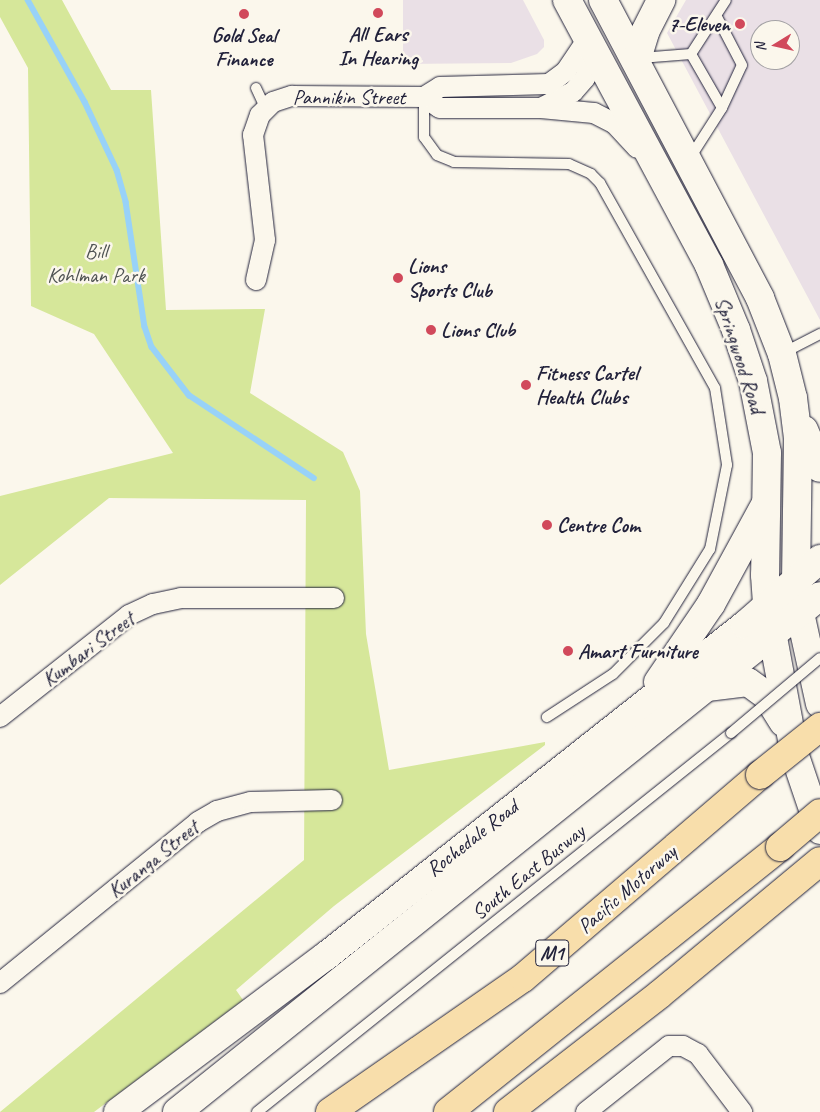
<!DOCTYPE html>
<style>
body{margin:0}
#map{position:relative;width:820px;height:1112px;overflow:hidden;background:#fbf7ec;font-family:Caveat,sans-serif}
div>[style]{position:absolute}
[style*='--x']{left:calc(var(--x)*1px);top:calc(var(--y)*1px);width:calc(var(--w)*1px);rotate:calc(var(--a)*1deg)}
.built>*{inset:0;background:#eae0e6}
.green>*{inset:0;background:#d6e79a}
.stream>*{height:5.5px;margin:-2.75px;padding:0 2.75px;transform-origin:2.75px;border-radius:2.75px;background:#98d2f8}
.roads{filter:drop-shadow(0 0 1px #22223b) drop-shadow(0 0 1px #22223b)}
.lane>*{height:10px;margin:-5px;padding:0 5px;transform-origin:5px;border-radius:5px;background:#fbf7ec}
.street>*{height:20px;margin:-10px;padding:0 10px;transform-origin:10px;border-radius:10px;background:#fbf7ec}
.secondary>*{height:28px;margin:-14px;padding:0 14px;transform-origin:14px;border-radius:14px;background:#fbf7ec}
.highway>*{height:28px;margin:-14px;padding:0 14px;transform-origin:14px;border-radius:14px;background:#f8deab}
.bridges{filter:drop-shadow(0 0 1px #22223b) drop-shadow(0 0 1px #22223b)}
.lane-bridge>*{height:10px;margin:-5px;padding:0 5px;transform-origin:5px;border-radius:5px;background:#fbf7ec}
.highway-bridge>*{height:28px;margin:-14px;padding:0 14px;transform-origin:14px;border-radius:14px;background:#f8deab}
.dots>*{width:14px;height:14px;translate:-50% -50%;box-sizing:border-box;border:2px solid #fbf7ec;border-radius:50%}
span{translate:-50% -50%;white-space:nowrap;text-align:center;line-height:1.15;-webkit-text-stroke:5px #fbf7ec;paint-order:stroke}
.shield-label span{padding:1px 4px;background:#fbf7ec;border:1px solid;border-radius:4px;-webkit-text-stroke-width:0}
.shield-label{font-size:20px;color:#22223b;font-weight:700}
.poi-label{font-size:21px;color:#22223b;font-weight:700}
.right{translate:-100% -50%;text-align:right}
.left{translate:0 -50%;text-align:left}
.street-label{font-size:21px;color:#22223b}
.park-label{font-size:21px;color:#4f5353}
.north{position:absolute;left:750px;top:20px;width:50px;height:50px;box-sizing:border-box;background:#fbf7ec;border:1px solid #a4a2a5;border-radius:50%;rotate:261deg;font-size:14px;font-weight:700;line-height:20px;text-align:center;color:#22223b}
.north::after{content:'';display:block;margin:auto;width:18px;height:22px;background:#d1495b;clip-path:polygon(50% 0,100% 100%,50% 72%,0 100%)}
</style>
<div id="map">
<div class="built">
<i style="clip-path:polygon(403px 0,523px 0,544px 40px,544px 47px,537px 54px,511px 63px,403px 64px)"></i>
<i style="clip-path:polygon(evenodd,686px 0,820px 0,820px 320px,667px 33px,686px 0,760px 30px,790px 30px,790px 60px,760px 60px,760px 30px)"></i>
</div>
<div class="green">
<i style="clip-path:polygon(0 0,62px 0,111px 90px,151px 90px,166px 310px,265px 309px,250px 393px,343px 452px,360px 491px,366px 634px,389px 770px,545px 742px,545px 745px,334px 906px,236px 990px,243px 1000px,94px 1112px,0 1112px,304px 860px,306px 500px,109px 498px,0 585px,0 496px,173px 453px,94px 334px,31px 306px,28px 68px,0 17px)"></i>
</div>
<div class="stream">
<i style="--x:28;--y:0;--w:117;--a:60.8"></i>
<i style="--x:85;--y:102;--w:75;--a:64.8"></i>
<i style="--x:117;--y:170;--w:33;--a:74"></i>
<i style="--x:126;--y:202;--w:126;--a:81.4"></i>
<i style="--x:145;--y:327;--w:21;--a:71"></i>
<i style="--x:152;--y:347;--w:61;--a:52.4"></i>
<i style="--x:189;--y:395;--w:150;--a:33.6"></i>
</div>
<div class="roads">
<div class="lane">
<i style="--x:691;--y:54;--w:64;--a:-57.1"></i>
<i style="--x:691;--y:54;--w:62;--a:60.1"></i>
<i style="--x:640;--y:58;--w:51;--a:-4.5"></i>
<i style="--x:256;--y:88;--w:23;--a:65"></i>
<i style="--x:424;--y:97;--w:40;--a:90"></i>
<i style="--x:424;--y:137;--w:22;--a:54"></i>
<i style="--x:437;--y:155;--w:18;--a:22"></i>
<i style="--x:454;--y:162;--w:115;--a:1"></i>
<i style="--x:569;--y:164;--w:24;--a:24"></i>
<i style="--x:591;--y:174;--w:13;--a:45"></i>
<i style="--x:600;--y:183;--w:235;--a:60.7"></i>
<i style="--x:715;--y:388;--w:78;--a:81.1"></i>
<i style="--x:727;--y:465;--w:86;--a:101.4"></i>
<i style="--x:710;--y:549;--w:87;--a:121.9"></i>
<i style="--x:664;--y:623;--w:72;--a:135"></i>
<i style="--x:613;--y:674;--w:79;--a:146.9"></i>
<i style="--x:690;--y:158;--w:59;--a:-57.4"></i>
<i style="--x:722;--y:108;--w:47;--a:-65.1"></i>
<i style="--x:742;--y:65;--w:54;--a:-117.5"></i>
<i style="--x:783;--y:353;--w:42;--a:-27.2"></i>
<i style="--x:257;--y:1112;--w:607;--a:-38.65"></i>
</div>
<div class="street">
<i style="--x:424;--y:97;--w:19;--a:35"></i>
<i style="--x:440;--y:108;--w:101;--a:0"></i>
<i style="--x:541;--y:108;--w:53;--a:5.4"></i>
<i style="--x:594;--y:113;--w:22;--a:27"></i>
<i style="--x:614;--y:123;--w:34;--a:47"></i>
<i style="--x:543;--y:107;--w:34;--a:-27"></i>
<i style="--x:573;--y:92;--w:18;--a:-49"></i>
<i style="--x:585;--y:78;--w:27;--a:-68"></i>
<i style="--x:256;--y:280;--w:41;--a:-77.3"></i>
<i style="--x:265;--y:240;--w:106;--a:-96.5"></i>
<i style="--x:253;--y:135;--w:21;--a:-71"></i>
<i style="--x:260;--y:115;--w:18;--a:-45"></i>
<i style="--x:273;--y:102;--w:20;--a:-18"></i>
<i style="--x:292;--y:96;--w:132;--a:0.4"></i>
<i style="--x:424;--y:97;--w:19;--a:-32"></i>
<i style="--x:440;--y:87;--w:109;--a:-1.6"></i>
<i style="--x:549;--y:84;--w:21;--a:-37"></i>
<i style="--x:566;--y:71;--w:40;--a:-56"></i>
<i style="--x:0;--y:717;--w:164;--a:-38.3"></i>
<i style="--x:129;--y:615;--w:26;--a:-25"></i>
<i style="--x:153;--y:604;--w:29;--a:-12"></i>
<i style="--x:181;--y:598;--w:153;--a:0"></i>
<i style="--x:0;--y:983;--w:255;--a:-39.1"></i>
<i style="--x:198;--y:822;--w:22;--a:-30"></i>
<i style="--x:217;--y:811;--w:35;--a:-15"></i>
<i style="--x:251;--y:802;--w:81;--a:-1.4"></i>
<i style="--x:586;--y:1112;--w:106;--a:-38.5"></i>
<i style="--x:669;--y:1046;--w:14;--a:0"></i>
<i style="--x:683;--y:1046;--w:17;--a:28"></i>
<i style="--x:698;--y:1054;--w:73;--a:52.8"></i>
</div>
<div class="secondary">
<i style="--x:567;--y:0;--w:301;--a:61.8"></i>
<i style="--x:709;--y:265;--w:70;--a:67.4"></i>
<i style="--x:736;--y:330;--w:54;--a:71.6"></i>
<i style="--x:753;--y:381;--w:73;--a:79"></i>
<i style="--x:767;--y:453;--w:122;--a:90.9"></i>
<i style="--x:765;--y:575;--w:30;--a:86"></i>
<i style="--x:767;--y:605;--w:154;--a:79.5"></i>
<i style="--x:795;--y:756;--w:78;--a:71.3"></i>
<i style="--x:603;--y:0;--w:337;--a:62.2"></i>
<i style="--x:760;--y:298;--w:60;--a:68.6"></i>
<i style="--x:782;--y:354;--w:45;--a:76"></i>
<i style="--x:793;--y:398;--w:40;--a:82.9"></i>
<i style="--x:798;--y:438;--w:142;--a:90.8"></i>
<i style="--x:796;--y:580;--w:33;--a:83"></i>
<i style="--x:800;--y:613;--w:93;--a:77.6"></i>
<i style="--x:637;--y:59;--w:28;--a:-73"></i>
<i style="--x:645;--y:32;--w:36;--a:-63"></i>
<i style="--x:804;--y:430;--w:41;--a:67.2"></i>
<i style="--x:658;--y:682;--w:94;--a:-55.8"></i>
<i style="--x:711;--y:604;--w:113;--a:-61.4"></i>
<i style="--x:707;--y:687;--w:41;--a:-7"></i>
<i style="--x:748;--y:682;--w:24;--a:36"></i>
<i style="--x:767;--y:696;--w:31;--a:58"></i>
<i style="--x:118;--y:1112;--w:260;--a:-36.9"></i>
<i style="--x:326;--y:956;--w:534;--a:-38.31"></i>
<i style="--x:745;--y:625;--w:100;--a:-41.3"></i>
<i style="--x:177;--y:1112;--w:824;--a:-38.75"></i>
</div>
<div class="highway">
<i style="--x:330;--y:1112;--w:235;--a:-34.8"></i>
<i style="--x:523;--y:978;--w:312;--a:-40.6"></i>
<i style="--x:448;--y:1112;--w:425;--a:-38.6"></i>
<i style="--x:508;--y:1112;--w:192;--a:-37.8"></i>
<i style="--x:660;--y:994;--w:208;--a:-39.7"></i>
</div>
</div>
<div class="bridges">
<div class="lane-bridge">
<i style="--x:731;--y:733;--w:116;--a:-40.1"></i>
</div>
<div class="highway-bridge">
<i style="--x:760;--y:775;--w:77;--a:-38.7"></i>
<i style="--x:780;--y:847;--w:52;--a:-40.4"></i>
</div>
</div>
<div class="dots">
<i style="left:378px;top:13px;background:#d1495b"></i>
<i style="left:244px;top:14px;background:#d1495b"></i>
<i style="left:740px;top:24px;background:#d1495b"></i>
<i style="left:398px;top:278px;background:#d1495b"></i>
<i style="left:431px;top:330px;background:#d1495b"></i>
<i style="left:526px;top:385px;background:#d1495b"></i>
<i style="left:547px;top:525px;background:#d1495b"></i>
<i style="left:568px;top:651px;background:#d1495b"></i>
</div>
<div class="shield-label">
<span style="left:552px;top:953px">M1</span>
</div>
<div class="poi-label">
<span class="right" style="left:730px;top:24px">7-Eleven</span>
<span style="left:378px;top:46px">All Ears<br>In Hearing</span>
<span style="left:244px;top:47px">Gold Seal<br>Finance</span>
<span class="left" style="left:408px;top:278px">Lions<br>Sports Club</span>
<span class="left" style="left:441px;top:330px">Lions Club</span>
<span class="left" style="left:536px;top:385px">Fitness Cartel<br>Health Clubs</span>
<span class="left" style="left:557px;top:525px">Centre Com</span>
<span class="left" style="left:578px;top:651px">Amart Furniture</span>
</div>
<div class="street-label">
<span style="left:349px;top:97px">Pannikin Street</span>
<span style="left:740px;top:355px;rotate:72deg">Springwood Road</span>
<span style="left:88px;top:649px;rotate:-37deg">Kumbari Street</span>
<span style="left:472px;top:838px;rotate:-38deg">Rochedale Road</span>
<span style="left:153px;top:859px;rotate:-39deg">Kuranga Street</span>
<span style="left:528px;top:872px;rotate:-39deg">South East Busway</span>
<span style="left:627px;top:889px;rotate:-41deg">Pacific Motorway</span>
</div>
<div class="park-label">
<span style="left:96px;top:263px">Bill<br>Kohlman Park</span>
</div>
<div class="north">N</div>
</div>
